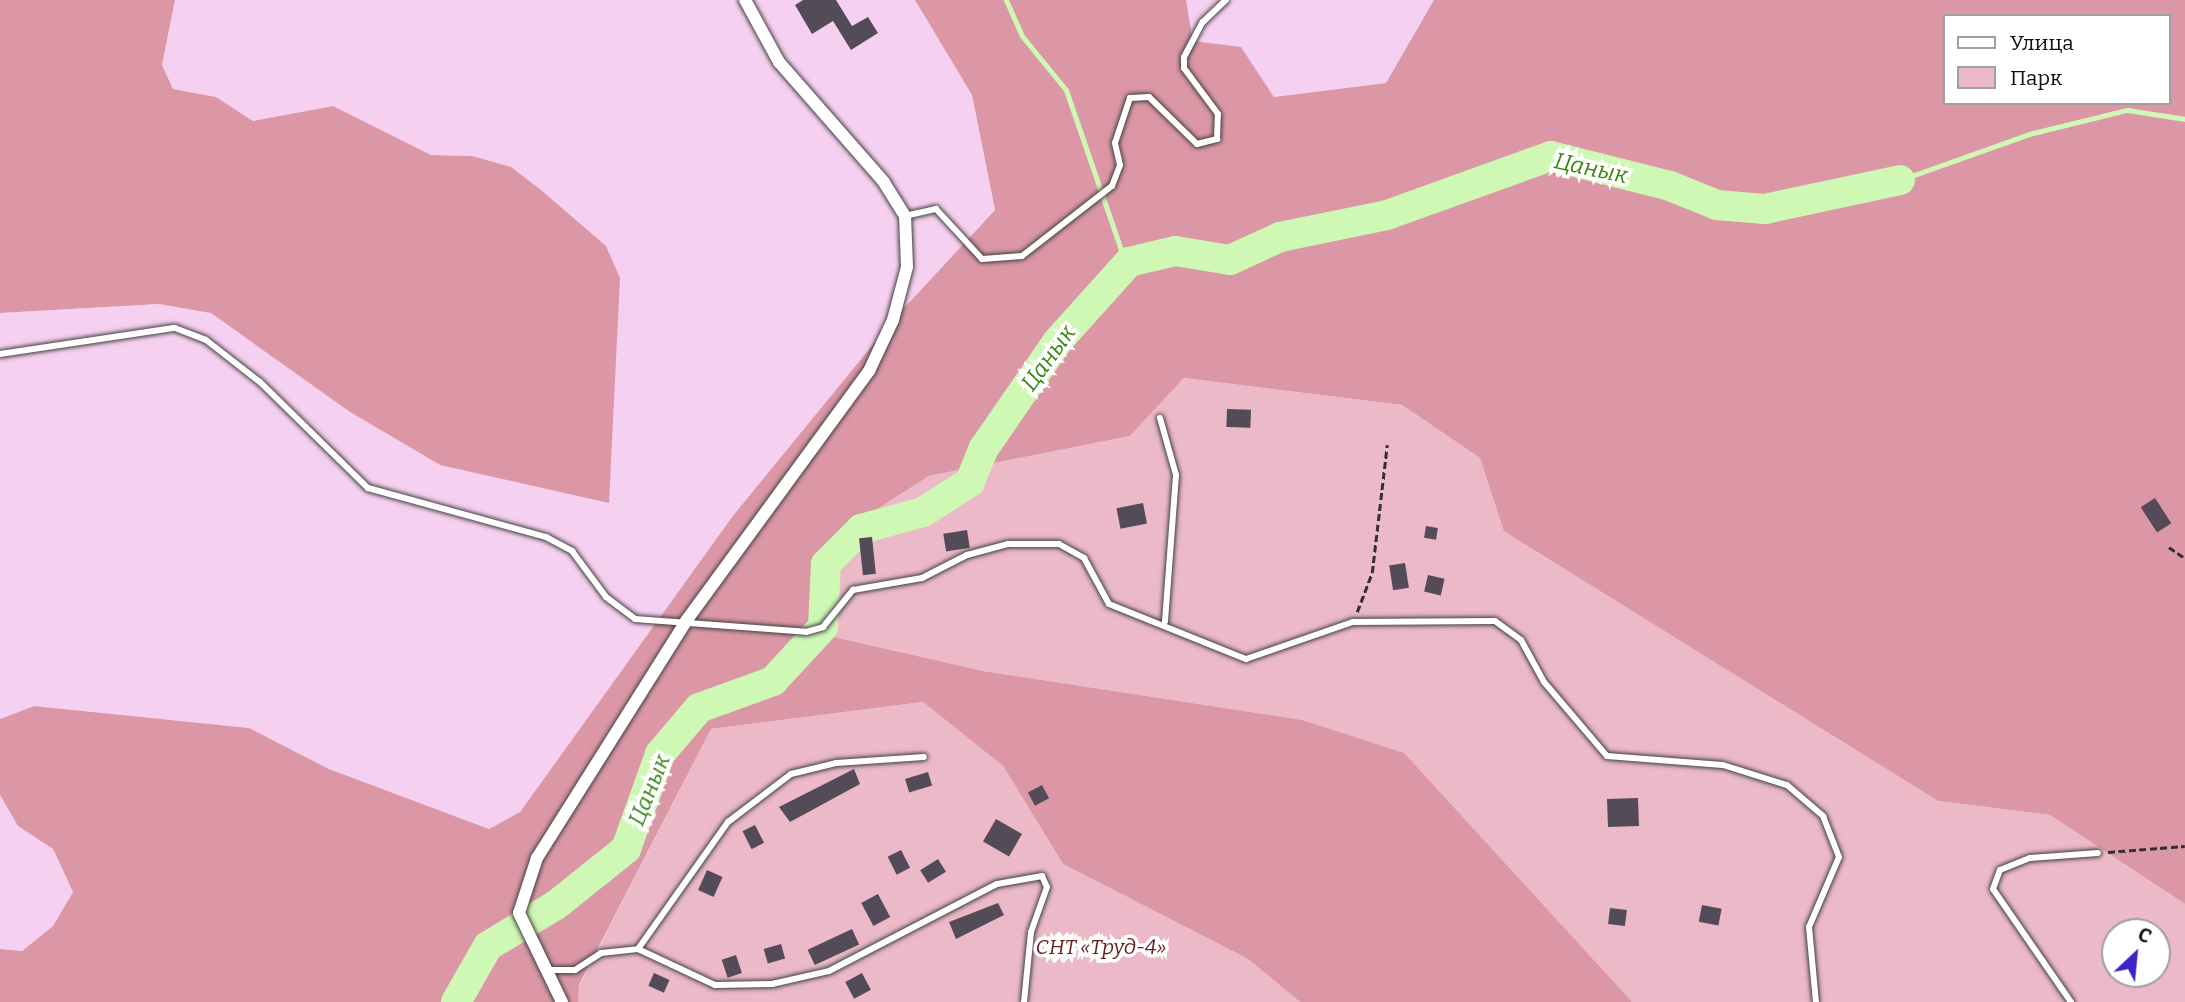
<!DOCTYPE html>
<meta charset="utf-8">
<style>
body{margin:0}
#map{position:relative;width:2185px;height:1002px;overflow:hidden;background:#fff1fe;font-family:Bitter,serif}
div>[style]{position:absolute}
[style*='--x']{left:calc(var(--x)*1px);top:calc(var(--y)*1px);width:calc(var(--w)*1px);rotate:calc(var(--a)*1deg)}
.farmland>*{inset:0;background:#f6d0f0}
.green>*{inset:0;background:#ebb9c7}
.forest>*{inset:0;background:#dc97a6}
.stream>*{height:5px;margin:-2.5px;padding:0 2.5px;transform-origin:2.5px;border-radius:2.5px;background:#cef8b4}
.river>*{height:30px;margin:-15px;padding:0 15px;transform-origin:15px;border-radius:15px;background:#cef8b4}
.building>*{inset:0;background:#534b58;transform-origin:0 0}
.path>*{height:2.5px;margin-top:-1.25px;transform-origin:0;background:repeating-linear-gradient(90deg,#313131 0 7px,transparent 0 10.5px)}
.roads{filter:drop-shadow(0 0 2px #424242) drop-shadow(0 0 2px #424242)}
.service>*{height:6px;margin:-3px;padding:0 3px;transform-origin:3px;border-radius:3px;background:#fff}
.minor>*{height:12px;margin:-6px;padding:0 6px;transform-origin:6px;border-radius:6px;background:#fff}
span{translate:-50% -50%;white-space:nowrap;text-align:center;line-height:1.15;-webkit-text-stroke:7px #fff;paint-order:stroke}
.park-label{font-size:21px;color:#691f1c;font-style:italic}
.water-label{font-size:23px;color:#398713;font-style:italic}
.legend{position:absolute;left:1943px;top:14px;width:228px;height:91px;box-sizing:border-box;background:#fff;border:2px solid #9f9f9f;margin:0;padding:9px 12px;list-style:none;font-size:21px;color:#0f0f0f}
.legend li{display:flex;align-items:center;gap:14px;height:35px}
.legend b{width:35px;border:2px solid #9f9f9f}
.north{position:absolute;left:2101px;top:918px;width:70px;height:70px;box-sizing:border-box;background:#fff;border:2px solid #9f9f9f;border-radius:50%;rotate:26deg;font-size:19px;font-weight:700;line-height:28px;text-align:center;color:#0f0f0f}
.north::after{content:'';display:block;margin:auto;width:24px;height:32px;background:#4122c4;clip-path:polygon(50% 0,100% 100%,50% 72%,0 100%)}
</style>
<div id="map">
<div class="farmland">
<i style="clip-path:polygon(175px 0,915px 0,972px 95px,995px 210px,893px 320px,732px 517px,520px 812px,489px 829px,329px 769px,249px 728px,34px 706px,0 719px,0 313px,159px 304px,211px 312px,350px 412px,440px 465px,609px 502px,472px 156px,431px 155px,333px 106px,253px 121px,216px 97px,173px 89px,162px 65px)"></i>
<i style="clip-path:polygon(1186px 0,1434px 0,1387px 83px,1274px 97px,1241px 48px,1193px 41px)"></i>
<i style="clip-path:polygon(0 795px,18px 826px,53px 849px,73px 892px,53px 926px,22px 951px,0 949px)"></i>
</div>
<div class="green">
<i style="clip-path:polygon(evenodd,1184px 378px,1402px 405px,1480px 458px,1505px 531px,1938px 801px,2050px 815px,2185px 904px,2185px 1002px,1632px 1002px,1551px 920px,988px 672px,834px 637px,840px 532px,929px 476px,1130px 436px,1184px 378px,2115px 932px,2157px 932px,2157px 974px,2115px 974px,2115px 932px)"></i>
<i style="clip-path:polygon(923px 702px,1003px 766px,1063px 864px,1248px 959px,1300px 1002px,578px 1002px,579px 986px,711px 729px)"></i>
</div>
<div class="forest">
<i style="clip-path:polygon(0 0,175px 0,162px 65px,173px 89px,216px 97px,253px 121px,333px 106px,431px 155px,472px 156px,511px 167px,541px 190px,606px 246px,620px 278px,609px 503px,440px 465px,350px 412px,211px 313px,159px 304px,0 313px)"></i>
<i style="clip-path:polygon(evenodd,915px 0,1186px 0,1193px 41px,1241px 47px,1274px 97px,1386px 83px,1434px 0,2185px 0,2185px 904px,2050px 815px,1938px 801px,1504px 531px,1480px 458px,1402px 405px,1184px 378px,1130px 436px,929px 476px,841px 532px,834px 637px,988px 672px,1302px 720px,1404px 753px,1632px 1002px,1300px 1002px,1248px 959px,1063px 864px,1003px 766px,923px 702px,711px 729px,579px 985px,578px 1002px,0 1002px,0 949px,22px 951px,53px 926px,73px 892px,53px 849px,18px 826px,0 795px,0 719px,34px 706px,249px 728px,329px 769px,489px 829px,520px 812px,732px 517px,893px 320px,995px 210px,972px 95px,915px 0,1945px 16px,2169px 16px,2169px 103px,1945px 103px,1945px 16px)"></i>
</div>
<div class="stream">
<i style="--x:1006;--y:0;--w:39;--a:66"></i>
<i style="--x:1022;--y:36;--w:70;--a:50.8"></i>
<i style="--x:1066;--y:90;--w:184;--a:71"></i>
<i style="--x:1900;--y:180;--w:137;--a:-19.6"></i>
<i style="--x:2029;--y:134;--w:101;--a:-13.8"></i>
<i style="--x:2127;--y:110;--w:59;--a:8.8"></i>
</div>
<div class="river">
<i style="--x:456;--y:1002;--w:64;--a:-60.3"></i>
<i style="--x:488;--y:946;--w:79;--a:-31.1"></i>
<i style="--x:556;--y:905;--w:90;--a:-38.7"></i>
<i style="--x:626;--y:849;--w:101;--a:-70.3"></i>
<i style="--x:660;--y:754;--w:60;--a:-49.7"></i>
<i style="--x:699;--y:708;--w:79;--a:-20"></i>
<i style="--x:773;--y:681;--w:74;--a:-47.2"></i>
<i style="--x:823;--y:627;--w:63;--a:-87.3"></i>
<i style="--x:826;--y:564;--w:49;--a:-45"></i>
<i style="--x:861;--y:529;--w:64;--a:-15.3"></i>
<i style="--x:923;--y:512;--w:56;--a:-32.6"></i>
<i style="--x:970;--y:482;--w:37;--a:-68"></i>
<i style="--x:984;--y:448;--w:129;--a:-55.4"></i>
<i style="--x:1057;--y:342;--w:108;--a:-48"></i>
<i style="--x:1129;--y:262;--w:47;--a:-13.4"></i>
<i style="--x:1175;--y:251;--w:56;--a:9.3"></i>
<i style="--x:1230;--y:260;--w:55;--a:-24.7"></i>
<i style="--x:1280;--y:237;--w:109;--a:-11.6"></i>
<i style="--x:1387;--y:215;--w:174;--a:-19.8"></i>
<i style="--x:1551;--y:156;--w:123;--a:14.1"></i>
<i style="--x:1670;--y:186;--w:51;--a:22"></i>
<i style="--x:1717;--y:205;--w:48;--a:4.8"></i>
<i style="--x:1765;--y:209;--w:138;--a:-12.1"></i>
</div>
<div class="building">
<i style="clip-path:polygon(803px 0,836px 0,852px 26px,868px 17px,878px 33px,851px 50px,833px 21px,812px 34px,795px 5px)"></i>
<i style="left:1227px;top:409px;width:24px;height:18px;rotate:2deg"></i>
<i style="left:2155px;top:498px;width:30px;height:17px;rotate:57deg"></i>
<i style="left:1143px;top:503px;width:21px;height:27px;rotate:79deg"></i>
<i style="left:1426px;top:526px;width:12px;height:12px;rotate:9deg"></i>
<i style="left:967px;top:530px;width:18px;height:24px;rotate:81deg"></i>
<i style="left:872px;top:537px;width:37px;height:13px;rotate:84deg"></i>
<i style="left:1405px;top:563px;width:25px;height:16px;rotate:81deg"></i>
<i style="left:1428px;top:575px;width:17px;height:17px;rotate:13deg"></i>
<i style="clip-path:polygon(854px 769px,860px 784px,790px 822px,779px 807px)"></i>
<i style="left:928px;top:772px;width:14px;height:24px;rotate:73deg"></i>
<i style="left:1042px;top:785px;width:15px;height:16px;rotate:62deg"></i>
<i style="left:1638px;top:798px;width:28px;height:31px;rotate:88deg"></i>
<i style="left:996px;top:819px;width:30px;height:26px;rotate:30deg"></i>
<i style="left:755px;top:825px;width:20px;height:14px;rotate:63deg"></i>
<i style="left:901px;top:850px;width:20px;height:15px;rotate:63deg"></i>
<i style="left:938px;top:859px;width:15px;height:21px;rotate:58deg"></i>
<i style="left:707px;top:870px;width:17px;height:22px;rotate:24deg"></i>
<i style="left:878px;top:894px;width:26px;height:19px;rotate:62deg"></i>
<i style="clip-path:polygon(998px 903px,1004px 915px,956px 939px,949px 922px)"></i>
<i style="left:1702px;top:905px;width:20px;height:17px;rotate:11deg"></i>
<i style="left:1610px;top:908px;width:17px;height:16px;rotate:7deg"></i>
<i style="left:852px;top:929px;width:17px;height:49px;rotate:65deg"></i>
<i style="left:781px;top:944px;width:15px;height:18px;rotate:74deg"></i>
<i style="left:736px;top:955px;width:19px;height:15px;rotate:72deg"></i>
<i style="left:654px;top:973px;width:17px;height:14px;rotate:24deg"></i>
<i style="left:862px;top:973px;width:19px;height:19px;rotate:62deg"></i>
</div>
<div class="path">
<i style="--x:2169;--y:547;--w:19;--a:35"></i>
<i style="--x:1357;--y:612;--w:42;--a:-69"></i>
<i style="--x:1372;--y:573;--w:129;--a:-83.3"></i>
<i style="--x:2108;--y:852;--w:77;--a:-4.5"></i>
</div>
<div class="roads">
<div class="service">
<i style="--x:905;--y:216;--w:32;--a:-13"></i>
<i style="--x:936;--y:209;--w:68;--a:47.4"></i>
<i style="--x:982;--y:259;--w:40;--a:-4.3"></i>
<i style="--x:1022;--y:256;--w:114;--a:-37.9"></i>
<i style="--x:1112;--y:186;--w:22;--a:-69"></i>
<i style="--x:1120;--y:165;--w:23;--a:-103"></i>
<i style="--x:1115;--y:143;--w:47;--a:-71.6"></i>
<i style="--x:1130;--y:98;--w:19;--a:-3"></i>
<i style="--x:1149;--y:97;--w:67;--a:44.4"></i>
<i style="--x:1197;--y:144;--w:21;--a:-14"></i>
<i style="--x:1217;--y:139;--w:25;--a:-88"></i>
<i style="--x:1218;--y:114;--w:57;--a:-126.5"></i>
<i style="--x:1184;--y:68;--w:11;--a:-90"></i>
<i style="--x:1184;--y:57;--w:40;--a:-62"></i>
<i style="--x:1203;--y:22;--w:32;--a:-44"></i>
<i style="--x:0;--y:354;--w:177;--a:-8.5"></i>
<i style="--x:175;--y:328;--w:33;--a:21"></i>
<i style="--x:206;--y:340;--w:68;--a:37.9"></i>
<i style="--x:260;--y:382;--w:151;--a:44.5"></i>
<i style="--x:368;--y:488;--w:185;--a:15.4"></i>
<i style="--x:546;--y:537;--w:30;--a:28"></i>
<i style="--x:572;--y:551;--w:57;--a:53.5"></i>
<i style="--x:606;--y:597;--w:36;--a:37"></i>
<i style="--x:635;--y:619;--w:171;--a:4.3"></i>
<i style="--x:806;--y:632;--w:18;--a:-16"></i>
<i style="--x:823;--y:627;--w:48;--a:-51"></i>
<i style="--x:853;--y:590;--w:70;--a:-9.9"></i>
<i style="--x:922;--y:578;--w:51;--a:-27.1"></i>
<i style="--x:967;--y:555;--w:42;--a:-15"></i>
<i style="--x:1008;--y:544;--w:51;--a:0"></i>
<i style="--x:1059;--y:544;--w:29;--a:29"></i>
<i style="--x:1084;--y:558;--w:52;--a:61.5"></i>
<i style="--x:1109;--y:604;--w:148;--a:21.9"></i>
<i style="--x:1246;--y:659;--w:113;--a:-19.1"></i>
<i style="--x:1353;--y:622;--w:142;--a:-0.4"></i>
<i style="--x:1495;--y:621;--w:32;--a:36"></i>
<i style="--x:1521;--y:640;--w:48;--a:61.3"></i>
<i style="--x:1544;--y:682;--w:97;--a:49.6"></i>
<i style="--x:1607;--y:756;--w:116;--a:4.4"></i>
<i style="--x:1723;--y:765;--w:67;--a:17.4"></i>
<i style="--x:1787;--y:785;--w:48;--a:40.7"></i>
<i style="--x:1823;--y:816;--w:44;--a:68.7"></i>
<i style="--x:1839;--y:857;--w:76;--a:113.2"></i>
<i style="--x:1809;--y:927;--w:75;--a:84.7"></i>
<i style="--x:1160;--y:418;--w:59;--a:74.3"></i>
<i style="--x:1176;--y:475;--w:147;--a:94.3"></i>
<i style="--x:638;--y:949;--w:156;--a:-54.7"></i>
<i style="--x:728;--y:822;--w:79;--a:-37.3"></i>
<i style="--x:791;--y:774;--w:46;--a:-13.7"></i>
<i style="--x:836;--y:763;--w:88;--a:-3.9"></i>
<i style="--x:550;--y:970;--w:25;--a:0"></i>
<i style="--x:575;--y:970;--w:31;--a:-33"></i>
<i style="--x:601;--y:953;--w:37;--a:-6"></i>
<i style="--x:638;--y:949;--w:85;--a:25.1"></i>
<i style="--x:715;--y:985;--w:57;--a:-1"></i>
<i style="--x:772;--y:984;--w:58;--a:-12.8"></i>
<i style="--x:829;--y:971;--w:189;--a:-27.4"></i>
<i style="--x:997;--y:884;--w:46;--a:-10.1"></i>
<i style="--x:1042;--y:876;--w:12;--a:66"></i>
<i style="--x:1047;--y:887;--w:48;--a:109.6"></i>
<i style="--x:1031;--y:932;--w:70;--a:95.7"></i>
<i style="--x:2071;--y:1002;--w:137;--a:-124.6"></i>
<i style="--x:1993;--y:889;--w:20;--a:-70"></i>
<i style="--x:2000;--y:870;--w:32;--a:-22"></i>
<i style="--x:2030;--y:858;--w:68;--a:-4.2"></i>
</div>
<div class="minor">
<i style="--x:562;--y:1002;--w:99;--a:-115.8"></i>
<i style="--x:519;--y:913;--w:58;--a:-71.9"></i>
<i style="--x:537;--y:858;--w:280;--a:-57.8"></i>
<i style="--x:686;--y:621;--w:310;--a:-53.8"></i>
<i style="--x:869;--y:371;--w:56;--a:-64.8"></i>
<i style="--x:893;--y:320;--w:55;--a:-75.2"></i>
<i style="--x:907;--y:267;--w:51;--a:-92.2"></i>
<i style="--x:905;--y:216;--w:40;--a:-122"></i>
<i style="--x:884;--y:182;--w:159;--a:-131.2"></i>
<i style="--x:779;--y:62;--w:71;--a:-118.7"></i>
</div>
</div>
<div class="park-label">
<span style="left:1101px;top:947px">СНТ «Труд-4»</span>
</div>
<div class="water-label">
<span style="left:1591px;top:168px;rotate:12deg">Цанык</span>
<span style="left:1048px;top:358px;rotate:-54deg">Цанык</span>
<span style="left:649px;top:790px;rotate:-68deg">Цанык</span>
</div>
<ul class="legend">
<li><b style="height:9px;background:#fff"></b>Улица</li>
<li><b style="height:19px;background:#ebb9c7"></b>Парк</li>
</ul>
<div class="north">С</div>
</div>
